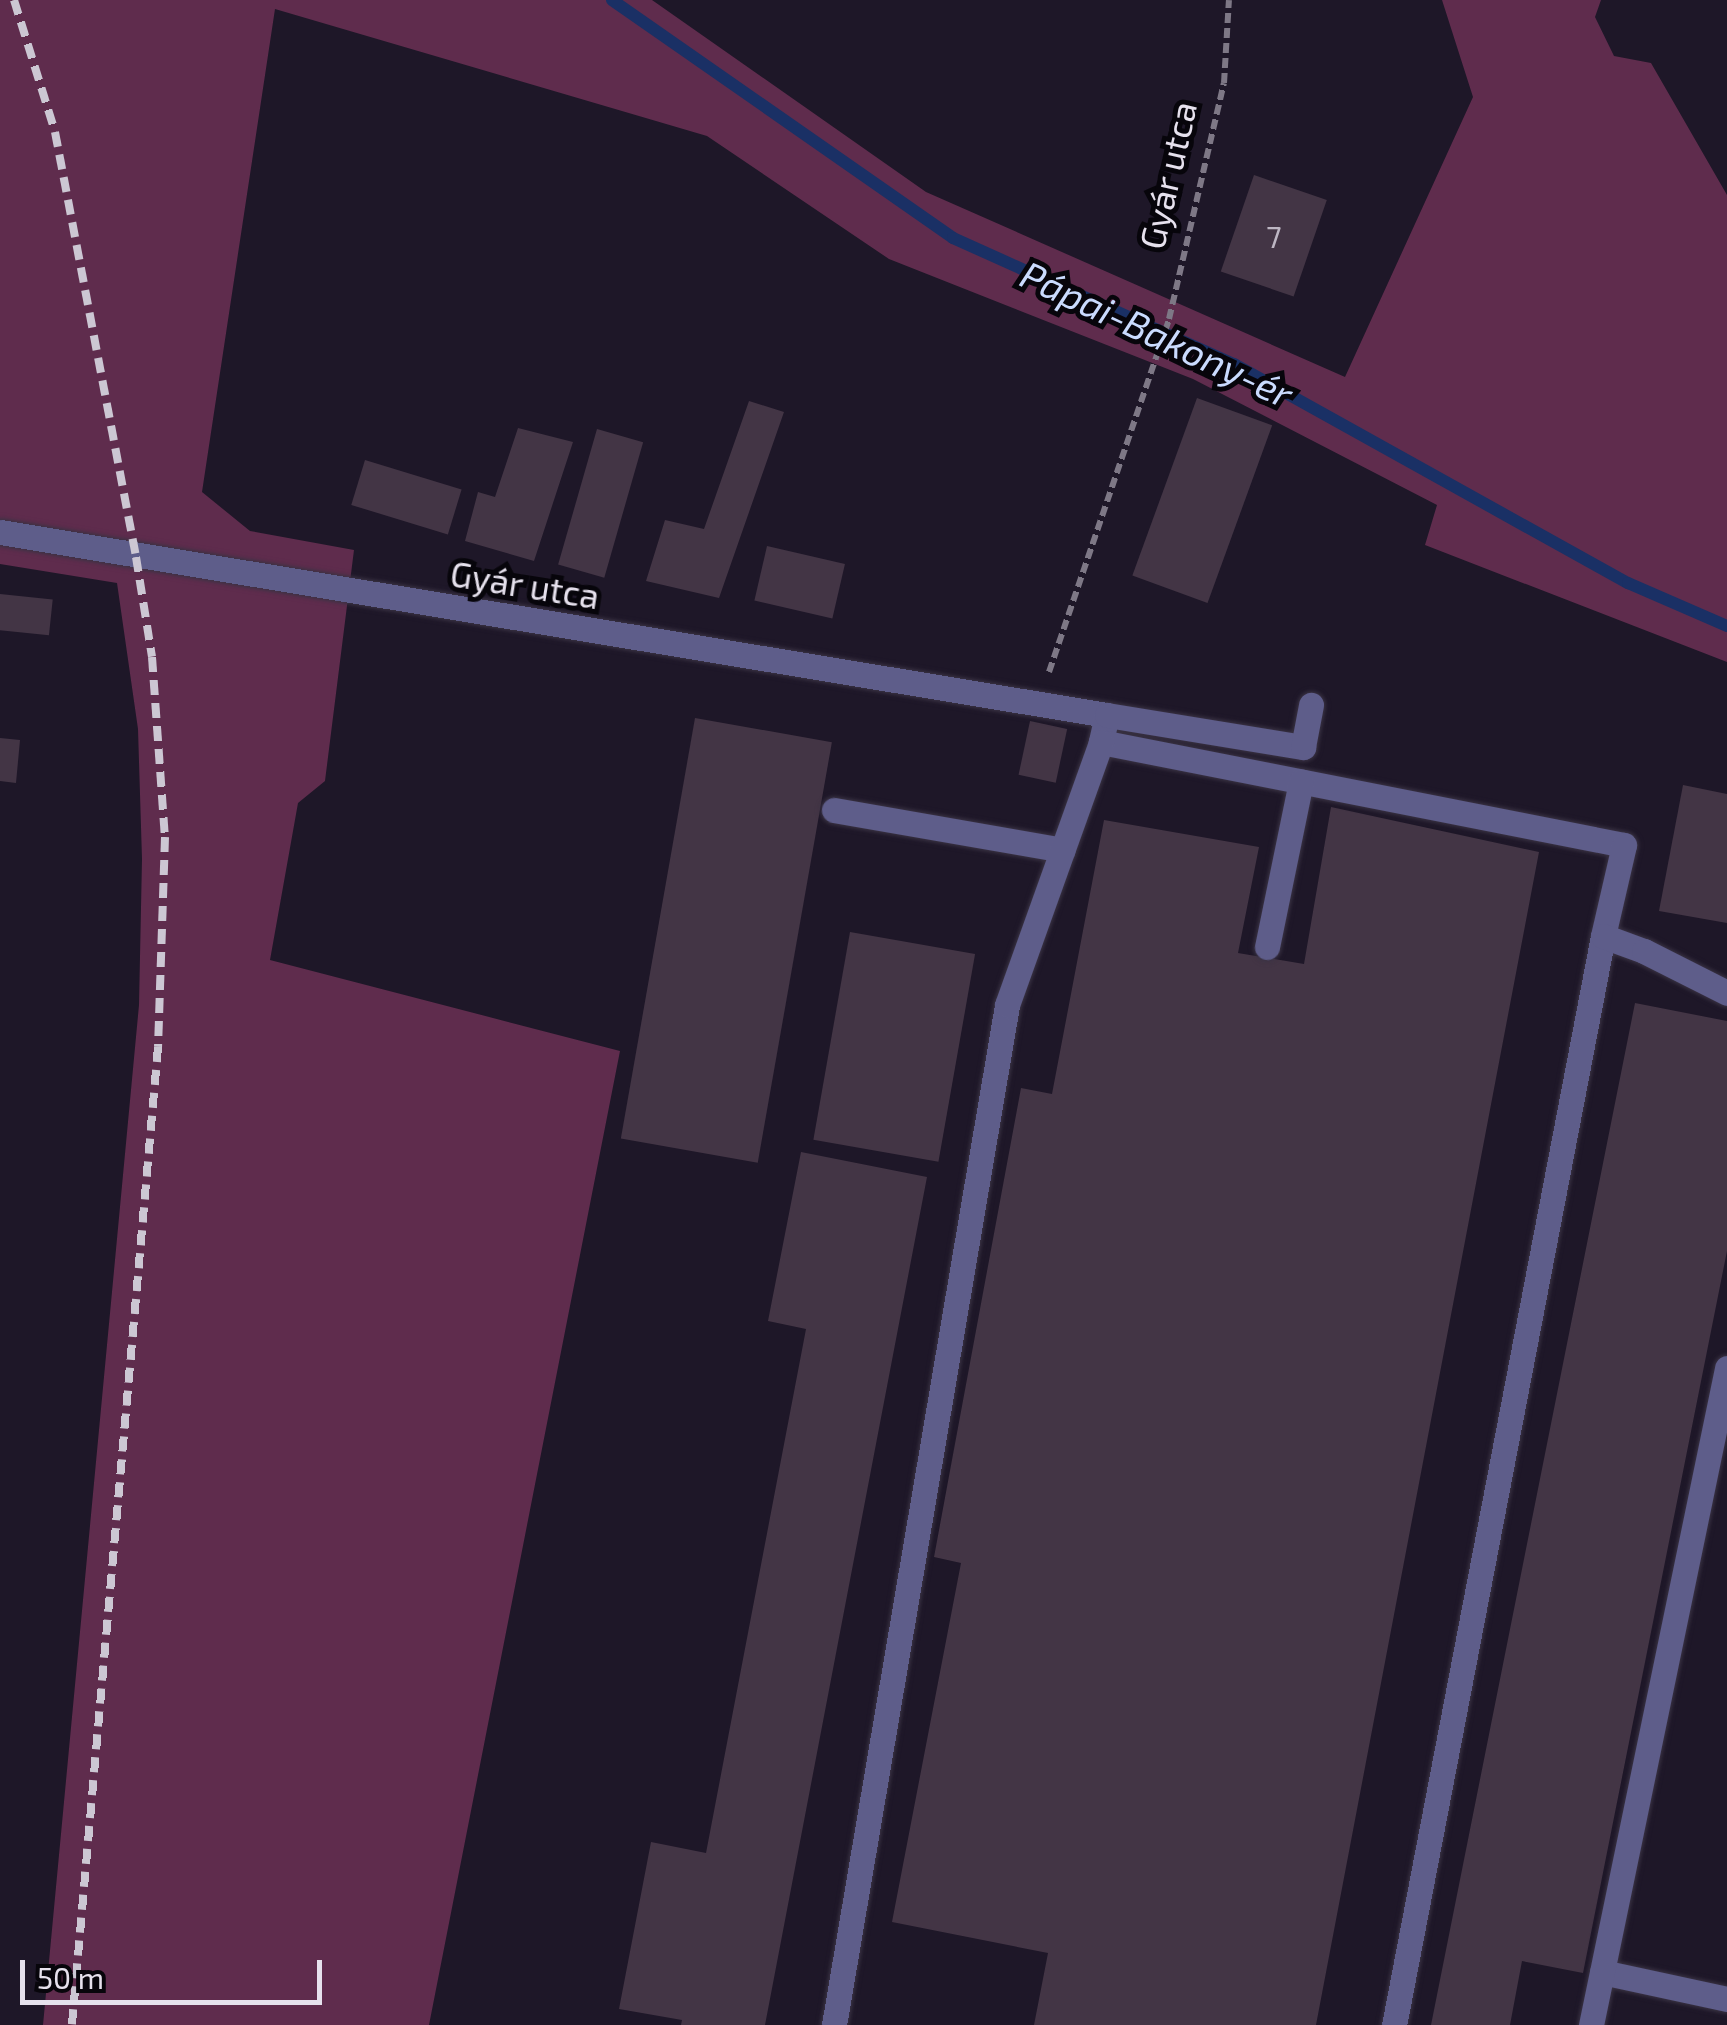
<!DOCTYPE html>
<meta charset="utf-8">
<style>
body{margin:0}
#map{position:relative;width:1727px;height:2025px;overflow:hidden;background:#1e1728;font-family:"Exo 2",sans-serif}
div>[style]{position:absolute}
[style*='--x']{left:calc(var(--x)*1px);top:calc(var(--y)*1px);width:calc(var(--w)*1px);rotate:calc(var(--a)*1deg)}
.green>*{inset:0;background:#5f2c4d}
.stream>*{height:12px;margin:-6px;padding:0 6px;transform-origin:6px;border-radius:6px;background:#1a3065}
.building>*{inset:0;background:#433545;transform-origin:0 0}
.path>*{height:6px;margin-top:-3px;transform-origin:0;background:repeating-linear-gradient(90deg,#7e7886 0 10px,transparent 0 15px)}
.roads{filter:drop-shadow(0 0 2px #3a3344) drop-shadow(0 0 2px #3a3344)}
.minor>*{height:25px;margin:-12.5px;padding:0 12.5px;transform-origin:12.5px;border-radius:12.5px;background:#5e5d8a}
.rail>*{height:8px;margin-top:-4px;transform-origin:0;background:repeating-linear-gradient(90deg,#ccc7d3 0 15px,transparent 0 23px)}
span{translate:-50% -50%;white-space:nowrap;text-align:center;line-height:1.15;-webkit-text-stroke:10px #07050b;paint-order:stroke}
.number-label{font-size:30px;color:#bdb6c3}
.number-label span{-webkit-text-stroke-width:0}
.street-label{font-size:35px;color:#e6e1ed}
.water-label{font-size:38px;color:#cadbfe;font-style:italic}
.scale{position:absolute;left:20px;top:1960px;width:302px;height:45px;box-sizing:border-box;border:5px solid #e6e1ed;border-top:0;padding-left:12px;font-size:30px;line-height:35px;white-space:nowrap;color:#e6e1ed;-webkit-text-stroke:8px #07050b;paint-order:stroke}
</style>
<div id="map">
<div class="green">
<i style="clip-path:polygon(0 0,652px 0,926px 192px,1345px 377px,1473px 97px,1442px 0,1601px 0,1595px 17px,1614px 56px,1651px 63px,1727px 195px,1727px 662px,1425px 545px,1437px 505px,1193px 379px,889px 259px,707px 136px,275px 9px,202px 492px,250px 531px,354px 550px,325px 781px,298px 803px,270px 960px,620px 1051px,429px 2025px,43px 2025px,139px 1005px,142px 859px,138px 729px,117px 583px,0 564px)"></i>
</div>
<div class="stream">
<i style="--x:612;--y:0;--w:416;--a:34.9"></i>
<i style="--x:953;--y:238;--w:308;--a:24.2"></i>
<i style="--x:1234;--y:364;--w:451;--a:29.1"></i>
<i style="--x:1628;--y:583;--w:108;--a:23.5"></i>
</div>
<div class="building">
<i style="left:1254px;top:175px;width:77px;height:102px;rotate:19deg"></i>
<i style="left:1197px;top:398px;width:80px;height:189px;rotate:20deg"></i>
<i style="clip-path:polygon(749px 401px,784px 412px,719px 598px,646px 581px,665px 520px,704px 529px)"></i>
<i style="clip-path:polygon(518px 428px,573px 442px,534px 561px,465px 541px,478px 492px,495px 497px)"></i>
<i style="left:597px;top:429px;width:48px;height:141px;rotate:16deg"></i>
<i style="left:365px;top:460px;width:101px;height:47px;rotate:17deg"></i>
<i style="left:767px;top:546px;width:80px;height:56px;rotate:13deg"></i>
<i style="left:0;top:594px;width:53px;height:36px;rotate:6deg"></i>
<i style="left:695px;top:718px;width:139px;height:427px;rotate:10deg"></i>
<i style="left:1030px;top:721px;width:38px;height:55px;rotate:12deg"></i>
<i style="clip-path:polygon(0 738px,20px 740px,16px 783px,0 781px)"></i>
<i style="clip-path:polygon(1683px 785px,1727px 794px,1727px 923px,1659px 911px)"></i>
<i style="clip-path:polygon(1331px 807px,1539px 852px,1316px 2025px,1034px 2025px,1048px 1953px,892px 1922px,961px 1563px,934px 1557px,1021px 1088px,1052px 1094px,1104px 820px,1259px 847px,1238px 953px,1304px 964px)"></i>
<i style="left:850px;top:932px;width:127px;height:211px;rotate:10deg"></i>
<i style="clip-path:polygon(1635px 1003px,1727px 1021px,1727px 1251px,1583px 1973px,1522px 1961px,1510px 2025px,1431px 2025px)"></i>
<i style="clip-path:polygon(801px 1152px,927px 1177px,765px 2025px,681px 2025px,682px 2020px,619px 2009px,651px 1842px,706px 1853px,806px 1329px,768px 1321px)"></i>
</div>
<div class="path">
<i style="--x:1049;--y:672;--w:373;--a:-71.2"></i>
<i style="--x:1169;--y:319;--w:242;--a:-76.9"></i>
<i style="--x:1224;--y:83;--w:83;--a:-86.6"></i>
</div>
<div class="roads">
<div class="minor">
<i style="--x:0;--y:532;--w:1122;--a:9.39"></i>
<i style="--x:1107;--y:715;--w:28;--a:103"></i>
<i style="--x:1101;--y:742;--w:533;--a:11.14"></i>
<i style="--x:1624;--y:845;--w:93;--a:103"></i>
<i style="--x:1603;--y:936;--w:1109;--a:100.86"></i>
<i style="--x:1107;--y:715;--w:199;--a:9.3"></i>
<i style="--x:1303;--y:747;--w:43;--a:-79.2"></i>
<i style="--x:834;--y:810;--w:232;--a:9.9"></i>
<i style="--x:1603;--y:936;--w:44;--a:20.1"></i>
<i style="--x:1644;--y:951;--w:93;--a:26.8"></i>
<i style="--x:1267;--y:947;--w:169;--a:-78.4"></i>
<i style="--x:1602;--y:1972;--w:128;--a:12.2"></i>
<i style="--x:834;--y:2025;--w:1035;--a:-80.37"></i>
<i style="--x:1007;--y:1005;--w:279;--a:-70.3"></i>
<i style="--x:1591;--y:2025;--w:671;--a:-78.3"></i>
</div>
</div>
<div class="rail">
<i style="--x:14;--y:0;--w:138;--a:72.7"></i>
<i style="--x:55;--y:132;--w:433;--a:79.2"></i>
<i style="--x:136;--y:557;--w:101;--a:80.9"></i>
<i style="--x:152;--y:657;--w:180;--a:85.9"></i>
<i style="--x:165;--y:837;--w:210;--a:91.9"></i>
<i style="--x:158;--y:1047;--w:982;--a:95.03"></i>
</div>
<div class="number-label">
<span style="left:1274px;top:236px">7</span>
</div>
<div class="street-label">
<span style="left:1167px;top:175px;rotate:-77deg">Gyár utca</span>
<span style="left:525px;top:584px;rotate:9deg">Gyár utca</span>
</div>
<div class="water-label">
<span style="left:1157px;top:334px;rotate:25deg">Pápai-Bakony-ér</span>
</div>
<div class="scale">50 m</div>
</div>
